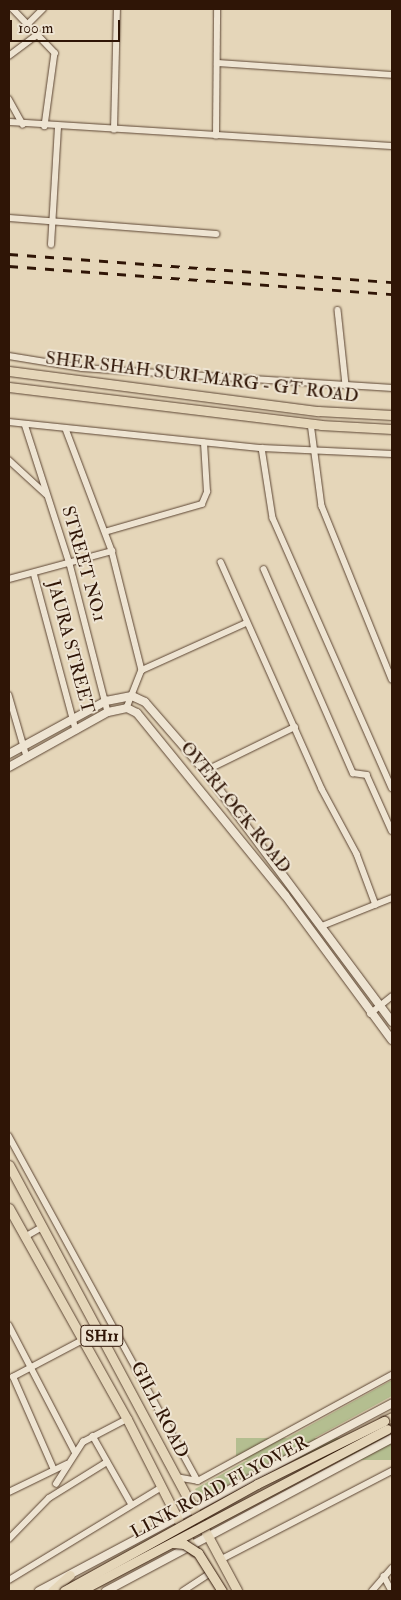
<!DOCTYPE html>
<style>
body{margin:0}
#map{position:relative;width:401px;height:1600px;overflow:hidden;background:#e5d6b9;font-family:"IM FELL Double Pica",serif}
div>[style]{position:absolute}
[style*='--x']{left:calc(var(--x)*1px);top:calc(var(--y)*1px);width:calc(var(--w)*1px);rotate:calc(var(--a)*1deg)}
.green>*{inset:0;background:#b4be90;transform-origin:0 0}
.roads{filter:drop-shadow(0 0 1px #5c4533) drop-shadow(0 0 1px #5c4533)}
.street>*{height:5.5px;margin:-2.75px;padding:0 2.75px;transform-origin:2.75px;border-radius:2.75px;background:#eee4d2}
.secondary>*{height:8px;margin:-4px;padding:0 4px;transform-origin:4px;border-radius:4px;background:#eee4d2}
.primary>*{height:9px;margin:-4.5px;padding:0 4.5px;transform-origin:4.5px;border-radius:4.5px;background:#e5d6b9}
.rail>*{height:2.5px;margin-top:-1.25px;transform-origin:0;background:repeating-linear-gradient(90deg,#2f1506 0 9px,transparent 0 18px)}
.bridges{filter:drop-shadow(0 0 1px #2f1506) drop-shadow(0 0 1px #2f1506)}
.primary-bridge>*{height:9px;margin:-4.5px;padding:0 4.5px;transform-origin:4.5px;border-radius:4.5px;background:#e5d6b9}
span{translate:-50% -50%;white-space:nowrap;text-align:center;line-height:1.15;-webkit-text-stroke:4px #eee4d2;paint-order:stroke}
.shield-label span{padding:1px 4px;background:#eee4d2;border:1px solid;border-radius:4px;-webkit-text-stroke-width:0}
.shield-label{font-size:16px;color:#2f1506;font-weight:700}
.street-label{font-size:18px;color:#2f1506}
.frame{position:absolute;inset:0;border:10px solid #2f1506;pointer-events:none}
.scale{position:absolute;left:10px;top:20px;width:110px;height:22px;box-sizing:border-box;border:2px solid #2f1506;border-top:0;padding-left:6px;font-size:15px;line-height:18px;white-space:nowrap;color:#2f1506;-webkit-text-stroke:4px #eee4d2;paint-order:stroke}
</style>
<div id="map">
<div class="green">
<i style="clip-path:polygon(392px 1380px,392px 1396px,202px 1499px,195px 1489px)"></i>
<i style="left:392px;top:1438px;width:22px;height:156px;rotate:90deg"></i>
</div>
<div class="roads">
<div class="street">
<i style="--x:13;--y:9;--w:61;--a:46.3"></i>
<i style="--x:55;--y:53;--w:74;--a:97.8"></i>
<i style="--x:28;--y:24;--w:21;--a:-45"></i>
<i style="--x:9;--y:56;--w:36;--a:-37"></i>
<i style="--x:217;--y:63;--w:175;--a:3.9"></i>
<i style="--x:9;--y:99;--w:29;--a:61"></i>
<i style="--x:9;--y:122;--w:384;--a:3.6"></i>
<i style="--x:114;--y:130;--w:121;--a:-88.6"></i>
<i style="--x:216;--y:136;--w:127;--a:-89.5"></i>
<i style="--x:9;--y:218;--w:208;--a:4.4"></i>
<i style="--x:51;--y:245;--w:118;--a:-86.6"></i>
<i style="--x:338;--y:310;--w:75;--a:83.9"></i>
<i style="--x:9;--y:356;--w:74;--a:9.3"></i>
<i style="--x:82;--y:368;--w:311;--a:3.7"></i>
<i style="--x:9;--y:422;--w:254;--a:5.9"></i>
<i style="--x:262;--y:448;--w:130;--a:2.6"></i>
<i style="--x:311;--y:423;--w:84;--a:82.5"></i>
<i style="--x:322;--y:506;--w:187;--a:68"></i>
<i style="--x:25;--y:424;--w:147;--a:72.2"></i>
<i style="--x:70;--y:564;--w:153;--a:75.6"></i>
<i style="--x:66;--y:429;--w:130;--a:69.3"></i>
<i style="--x:112;--y:551;--w:123;--a:75.9"></i>
<i style="--x:142;--y:670;--w:41;--a:111.5"></i>
<i style="--x:262;--y:448;--w:71;--a:81.1"></i>
<i style="--x:273;--y:518;--w:295;--a:66.2"></i>
<i style="--x:9;--y:460;--w:50;--a:42.6"></i>
<i style="--x:105;--y:532;--w:101;--a:-16.1"></i>
<i style="--x:202;--y:504;--w:13;--a:-67"></i>
<i style="--x:207;--y:492;--w:49;--a:-93.5"></i>
<i style="--x:221;--y:562;--w:248;--a:66"></i>
<i style="--x:322;--y:789;--w:74;--a:61.7"></i>
<i style="--x:357;--y:854;--w:54;--a:69.6"></i>
<i style="--x:264;--y:569;--w:223;--a:66.4"></i>
<i style="--x:353;--y:773;--w:14;--a:8"></i>
<i style="--x:367;--y:775;--w:61;--a:65.9"></i>
<i style="--x:34;--y:573;--w:163;--a:75"></i>
<i style="--x:9;--y:579;--w:107;--a:-15.2"></i>
<i style="--x:142;--y:670;--w:114;--a:-24.3"></i>
<i style="--x:9;--y:695;--w:65;--a:73.8"></i>
<i style="--x:205;--y:771;--w:100;--a:-26.1"></i>
<i style="--x:322;--y:926;--w:75;--a:-21.8"></i>
<i style="--x:370;--y:1014;--w:28;--a:-39"></i>
<i style="--x:9;--y:1136;--w:393;--a:61.3"></i>
<i style="--x:25;--y:1237;--w:20;--a:-30"></i>
<i style="--x:9;--y:1325;--w:143;--a:62.5"></i>
<i style="--x:93;--y:1436;--w:79;--a:60.5"></i>
<i style="--x:53;--y:1468;--w:99;--a:-113.7"></i>
<i style="--x:13;--y:1377;--w:79;--a:-27.9"></i>
<i style="--x:176;--y:1477;--w:22;--a:10"></i>
<i style="--x:198;--y:1481;--w:221;--a:-28.7"></i>
<i style="--x:56;--y:1484;--w:50;--a:-57.3"></i>
<i style="--x:83;--y:1442;--w:50;--a:-27.6"></i>
<i style="--x:9;--y:1492;--w:64;--a:-25.8"></i>
<i style="--x:9;--y:1539;--w:57;--a:-45.7"></i>
<i style="--x:49;--y:1498;--w:68;--a:-31.8"></i>
<i style="--x:220;--y:1560;--w:194;--a:-27.4"></i>
<i style="--x:384;--y:1576;--w:17;--a:62"></i>
<i style="--x:9;--y:1580;--w:179;--a:-31.3"></i>
<i style="--x:183;--y:1591;--w:30;--a:-33"></i>
<i style="--x:372;--y:1591;--w:30;--a:-49"></i>
</div>
<div class="secondary">
<i style="--x:9;--y:754;--w:111;--a:-28.7"></i>
<i style="--x:106;--y:701;--w:26;--a:-11"></i>
<i style="--x:132;--y:696;--w:14;--a:25"></i>
<i style="--x:145;--y:702;--w:91;--a:49"></i>
<i style="--x:205;--y:771;--w:313;--a:53.3"></i>
<i style="--x:9;--y:767;--w:113;--a:-29.1"></i>
<i style="--x:108;--y:712;--w:19;--a:-12"></i>
<i style="--x:127;--y:708;--w:11;--a:27"></i>
<i style="--x:137;--y:713;--w:235;--a:50.9"></i>
<i style="--x:285;--y:895;--w:180;--a:53.6"></i>
<i style="--x:39;--y:1591;--w:400;--a:-28"></i>
<i style="--x:106;--y:1591;--w:324;--a:-28.1"></i>
</div>
<div class="primary">
<i style="--x:9;--y:371;--w:312;--a:7.4"></i>
<i style="--x:318;--y:411;--w:74;--a:3.1"></i>
<i style="--x:9;--y:387;--w:314;--a:6.9"></i>
<i style="--x:321;--y:425;--w:71;--a:3.2"></i>
<i style="--x:9;--y:1165;--w:483;--a:61.8"></i>
<i style="--x:9;--y:1208;--w:242;--a:60.8"></i>
<i style="--x:127;--y:1419;--w:148;--a:63.1"></i>
<i style="--x:384;--y:1421;--w:9;--a:-27"></i>
<i style="--x:52;--y:1591;--w:24;--a:-42"></i>
</div>
</div>
<div class="rail">
<i style="--x:9;--y:254;--w:384;--a:4.2"></i>
<i style="--x:9;--y:266;--w:384;--a:4.2"></i>
</div>
<div class="bridges">
<div class="primary-bridge">
<i style="--x:172;--y:1543;--w:12;--a:5"></i>
<i style="--x:184;--y:1544;--w:17;--a:33"></i>
<i style="--x:198;--y:1553;--w:45;--a:57.7"></i>
<i style="--x:64;--y:1591;--w:221;--a:-29"></i>
<i style="--x:257;--y:1484;--w:142;--a:-26.4"></i>
<i style="--x:80;--y:1591;--w:347;--a:-27.8"></i>
</div>
</div>
<div class="shield-label">
<span style="left:102px;top:1336px">SH11</span>
</div>
<div class="street-label">
<span style="left:202px;top:378px;rotate:7deg">SHER SHAH SURI MARG - GT ROAD</span>
<span style="left:83px;top:564px;rotate:74deg">STREET NO.1</span>
<span style="left:70px;top:647px;rotate:75deg">JAURA STREET</span>
<span style="left:235px;top:808px;rotate:51deg">OVERLOCK ROAD</span>
<span style="left:159px;top:1410px;rotate:63deg">GILL ROAD</span>
<span style="left:220px;top:1488px;rotate:-28deg">LINK ROAD FLYOVER</span>
</div>
<div class="frame"></div>
<div class="scale">100 m</div>
</div>
